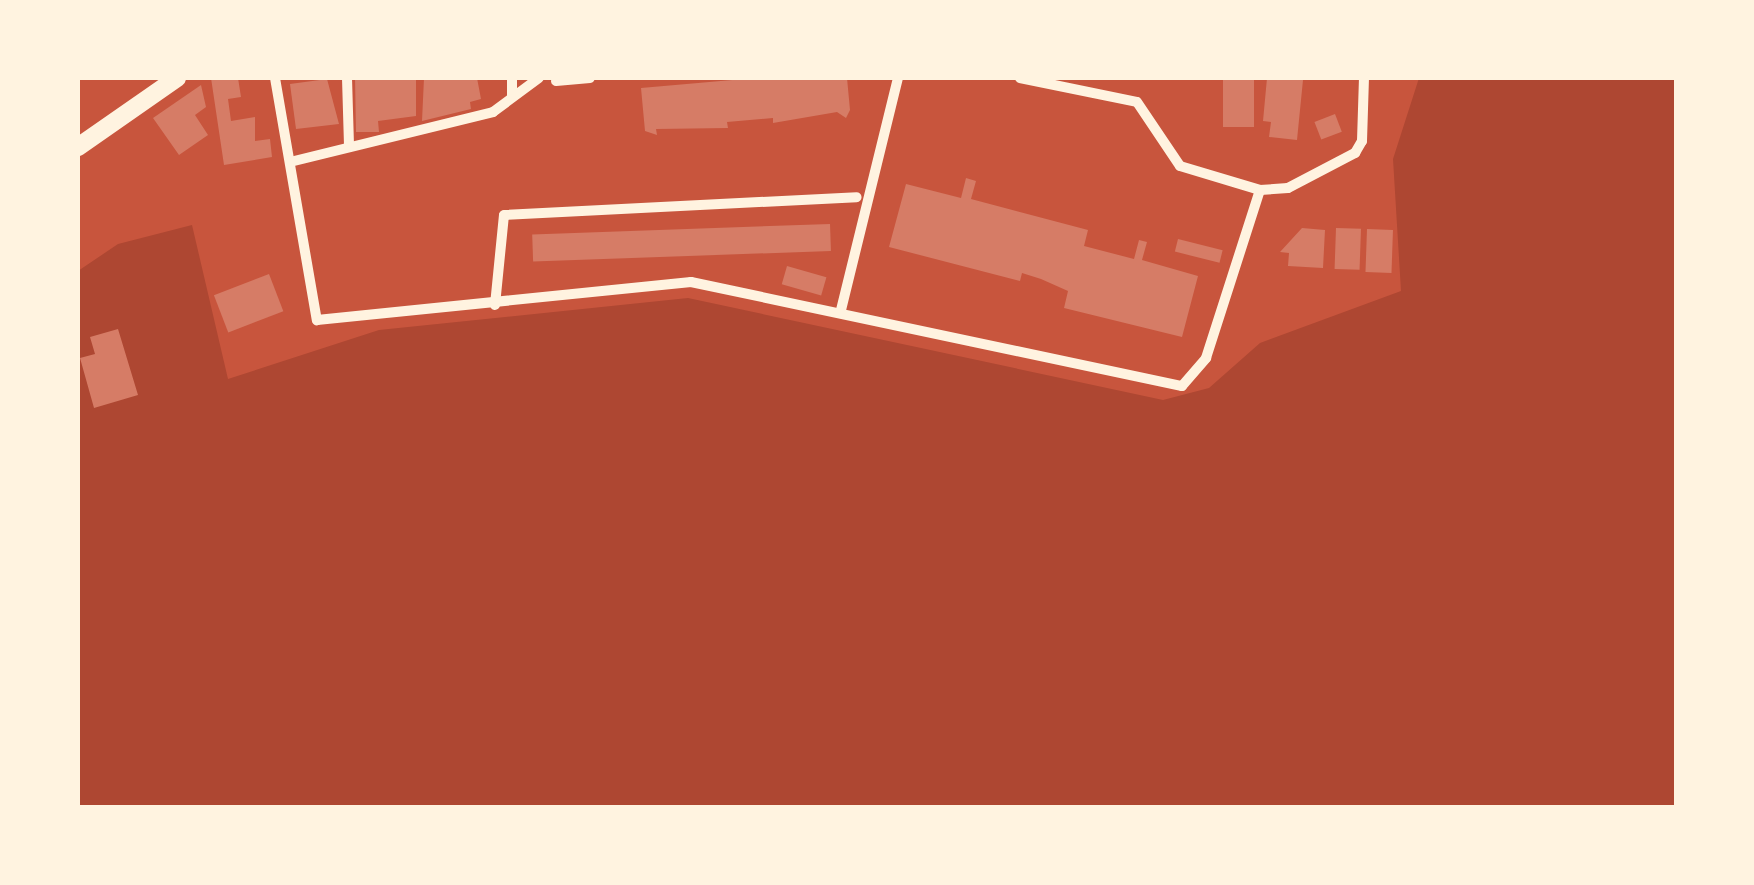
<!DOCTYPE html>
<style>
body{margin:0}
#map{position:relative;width:1754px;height:885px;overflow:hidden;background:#c8553d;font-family:"Space Grotesk",sans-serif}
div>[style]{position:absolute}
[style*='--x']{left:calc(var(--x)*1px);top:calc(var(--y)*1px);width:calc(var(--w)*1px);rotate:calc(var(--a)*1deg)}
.green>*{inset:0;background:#ae4732}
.building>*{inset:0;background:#d67c66;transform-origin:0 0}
.minor>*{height:10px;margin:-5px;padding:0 5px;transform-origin:5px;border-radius:5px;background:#fff3e0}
.tertiary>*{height:18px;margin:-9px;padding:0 9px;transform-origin:9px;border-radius:9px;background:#fff3e0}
span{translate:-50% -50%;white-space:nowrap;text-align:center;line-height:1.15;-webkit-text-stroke:8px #fff3e0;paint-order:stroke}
.frame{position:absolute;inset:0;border:80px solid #fff3e0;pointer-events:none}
</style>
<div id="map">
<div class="green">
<i style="clip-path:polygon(1419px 78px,1676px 78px,1676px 807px,78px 808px,78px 271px,118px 244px,192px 225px,228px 379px,379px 330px,688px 298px,1163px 400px,1209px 388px,1260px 343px,1401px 291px,1393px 159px)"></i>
</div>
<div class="building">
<i style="clip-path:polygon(211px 78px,238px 78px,241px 97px,228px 99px,231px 121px,255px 117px,255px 141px,270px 139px,272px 157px,224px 165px)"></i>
<i style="clip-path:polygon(355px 78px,416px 78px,416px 116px,378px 121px,379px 132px,356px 132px)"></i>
<i style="clip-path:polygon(424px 78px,477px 78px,481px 99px,470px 102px,471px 109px,422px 121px)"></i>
<i style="clip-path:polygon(755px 78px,847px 78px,850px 110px,846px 118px,837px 112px,773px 123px,773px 118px,727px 122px,728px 128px,656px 129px,657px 135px,645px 131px,641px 88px)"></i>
<i style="left:1223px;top:78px;width:31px;height:49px"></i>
<i style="clip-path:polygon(1267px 78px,1303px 80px,1297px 140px,1269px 137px,1271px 122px,1263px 121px)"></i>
<i style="clip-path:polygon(327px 79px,339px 124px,296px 129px,290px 84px)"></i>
<i style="clip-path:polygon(201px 85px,206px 107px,195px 115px,208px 135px,179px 155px,153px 118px)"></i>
<i style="left:1335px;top:114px;width:19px;height:22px;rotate:69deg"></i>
<i style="clip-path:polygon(966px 178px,976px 181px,971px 199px,1088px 230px,1084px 246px,1134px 259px,1139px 240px,1147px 242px,1142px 260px,1198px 276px,1182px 337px,1064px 308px,1068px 291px,1041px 279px,1022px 273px,1020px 281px,889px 247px,906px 184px,961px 198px)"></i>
<i style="left:830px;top:224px;width:27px;height:298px;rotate:88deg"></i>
<i style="clip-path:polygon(1302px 228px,1325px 230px,1323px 268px,1288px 266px,1289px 253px,1280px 252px)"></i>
<i style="left:1336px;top:228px;width:25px;height:41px;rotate:2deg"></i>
<i style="left:1367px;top:229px;width:26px;height:43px;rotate:2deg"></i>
<i style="left:1178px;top:239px;width:46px;height:13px;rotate:14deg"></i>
<i style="left:787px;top:266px;width:41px;height:19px;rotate:16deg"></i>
<i style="left:269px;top:274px;width:40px;height:59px;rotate:69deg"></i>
<i style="clip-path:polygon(118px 329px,138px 395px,94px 408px,80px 358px,95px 354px,90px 337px)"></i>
</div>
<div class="minor">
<i style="--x:275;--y:78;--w:246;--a:80.2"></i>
<i style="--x:317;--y:320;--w:376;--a:-5.8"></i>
<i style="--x:691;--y:282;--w:502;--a:11.96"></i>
<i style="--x:1182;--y:386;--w:37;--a:-49"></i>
<i style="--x:1206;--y:358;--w:176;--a:-72.2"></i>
<i style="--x:347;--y:78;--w:69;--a:88.3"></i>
<i style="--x:512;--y:78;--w:19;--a:90"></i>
<i style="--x:1020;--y:78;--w:119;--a:11.6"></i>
<i style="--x:1137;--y:102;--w:77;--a:56.1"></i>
<i style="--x:1180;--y:166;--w:84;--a:16.7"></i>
<i style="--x:1260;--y:190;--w:28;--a:-4"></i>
<i style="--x:1288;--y:188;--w:76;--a:-27.6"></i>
<i style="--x:1355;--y:153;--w:14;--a:-60"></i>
<i style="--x:1362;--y:141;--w:63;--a:-88.2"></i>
<i style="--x:556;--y:81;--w:34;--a:-5"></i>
<i style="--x:290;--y:162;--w:209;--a:-13.8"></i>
<i style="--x:493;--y:112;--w:57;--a:-36.5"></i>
<i style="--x:495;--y:305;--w:90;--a:-84.3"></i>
<i style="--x:504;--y:215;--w:353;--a:-2.9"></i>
<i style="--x:841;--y:310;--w:239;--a:-76.2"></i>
</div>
<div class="tertiary">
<i style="--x:78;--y:147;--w:121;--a:-34.9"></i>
</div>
<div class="frame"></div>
</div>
